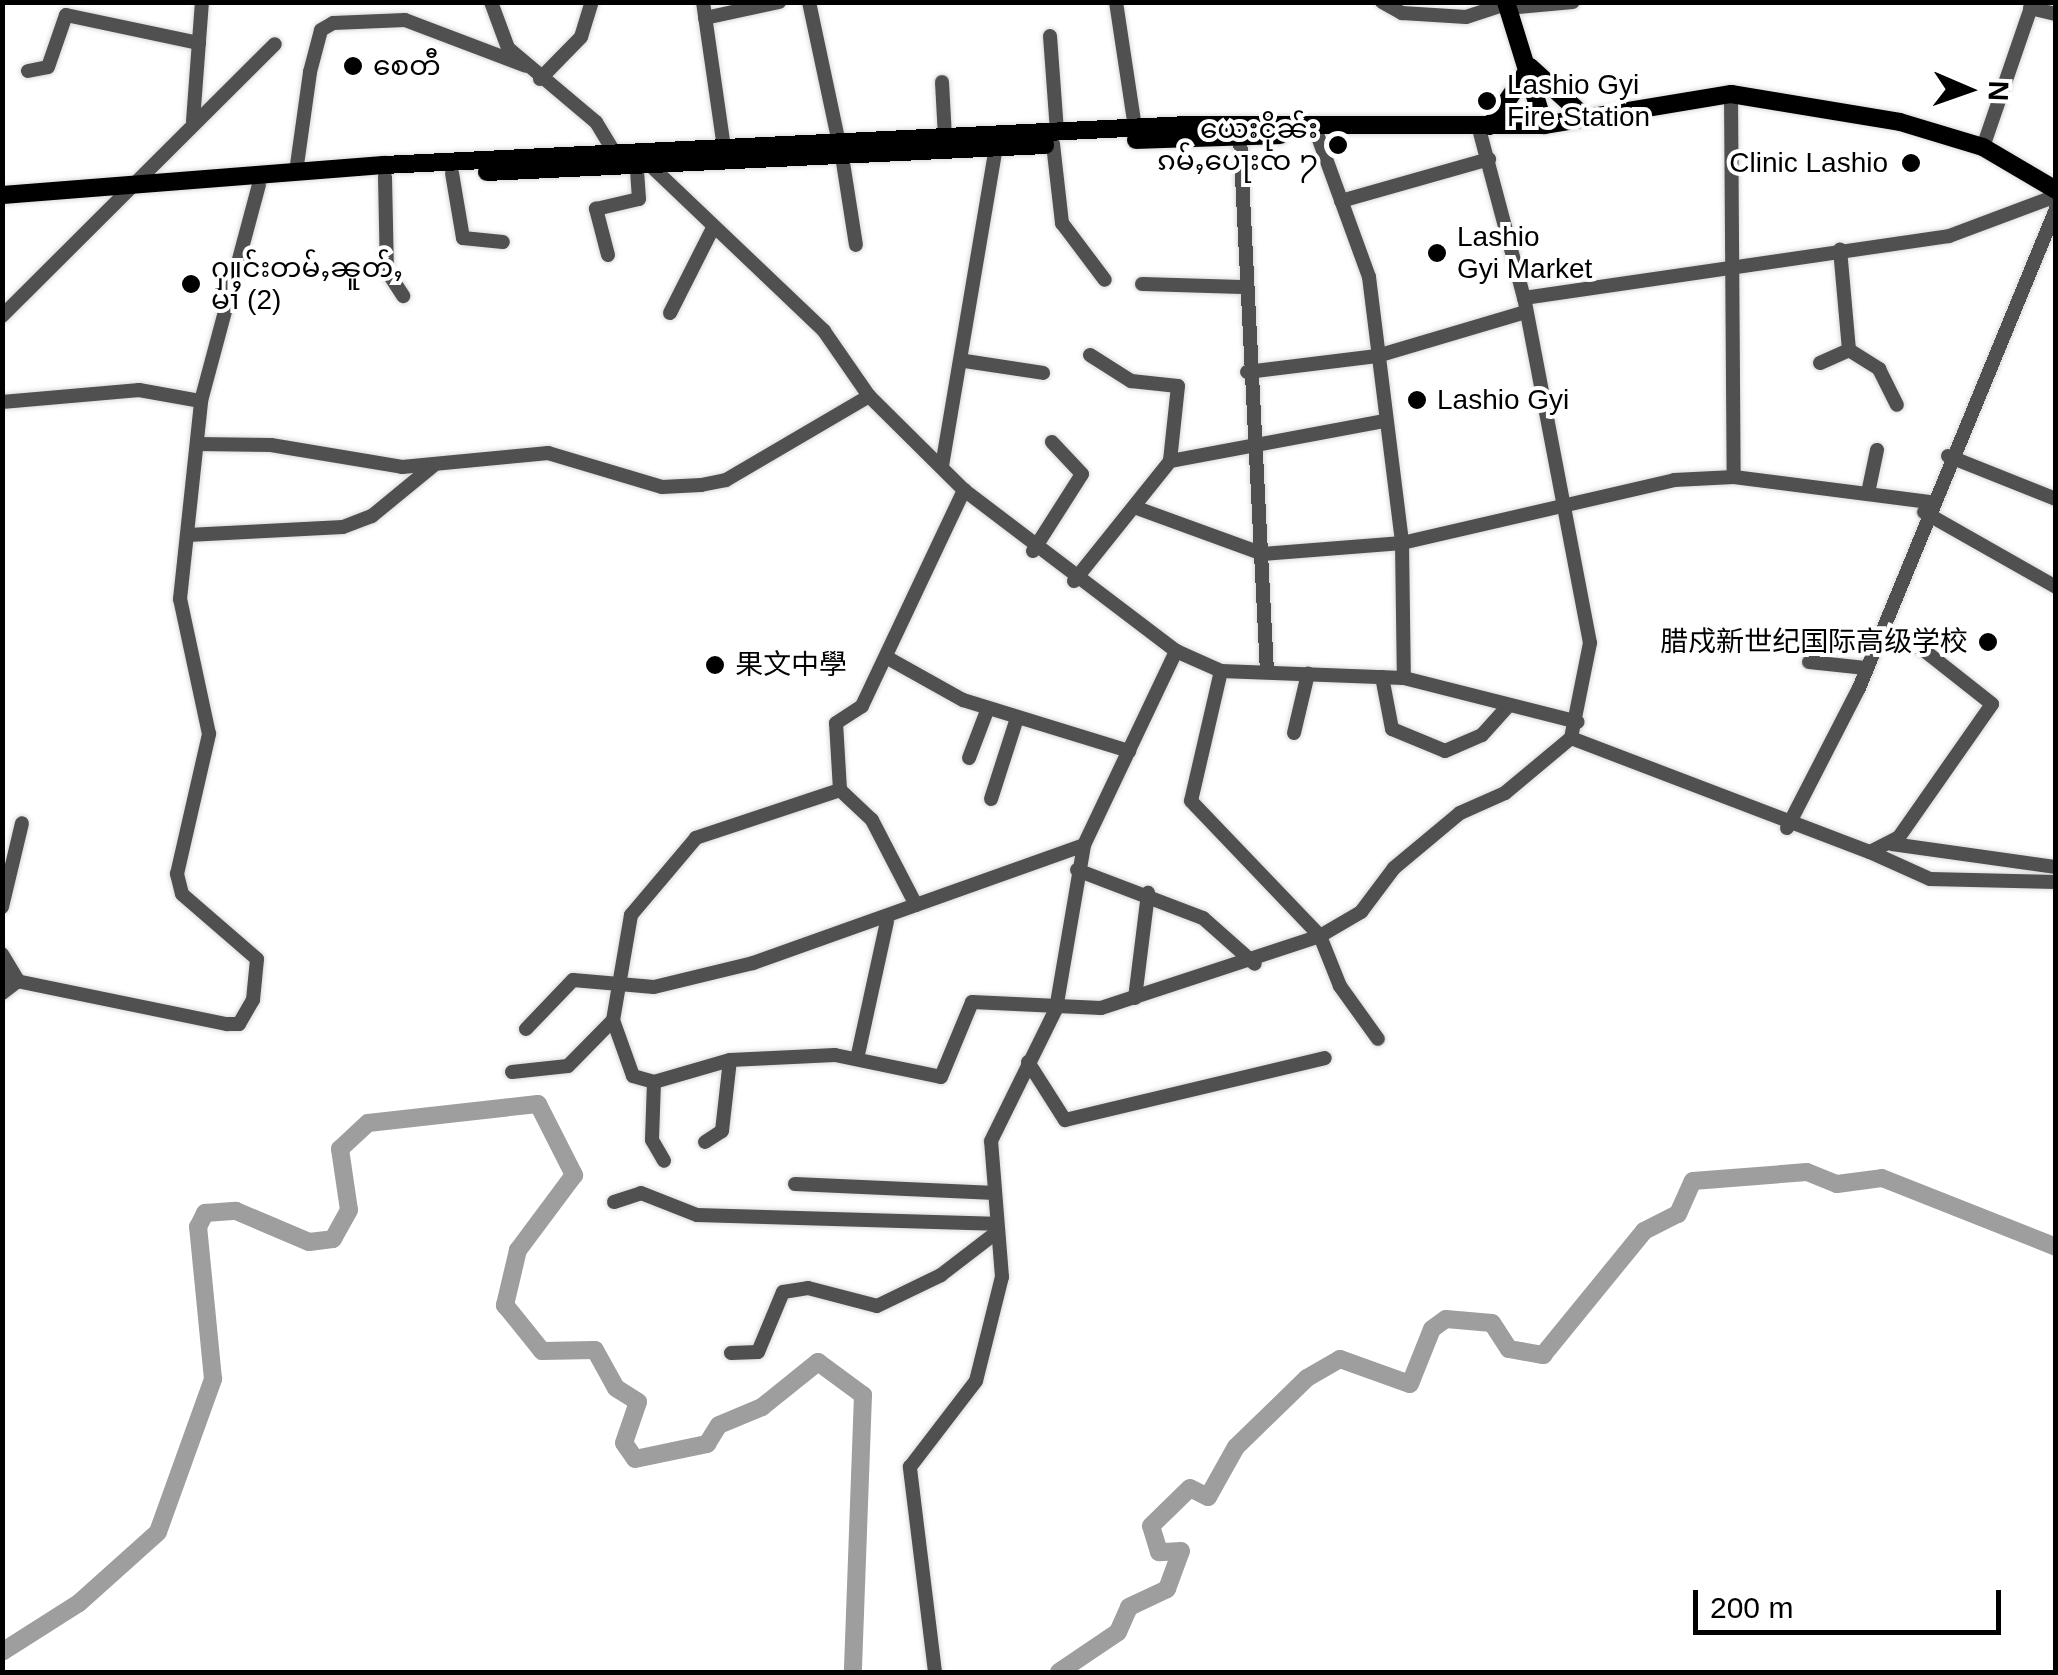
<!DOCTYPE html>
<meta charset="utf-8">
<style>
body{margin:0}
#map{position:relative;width:2058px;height:1675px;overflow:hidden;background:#fff;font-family:Helvetica,"Noto Sans SC","Noto Sans Myanmar",sans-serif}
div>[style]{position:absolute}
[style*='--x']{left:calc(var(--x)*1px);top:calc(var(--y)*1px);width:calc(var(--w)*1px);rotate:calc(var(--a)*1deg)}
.river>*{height:18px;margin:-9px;padding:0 9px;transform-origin:9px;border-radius:9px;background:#9e9e9e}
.roads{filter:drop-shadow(0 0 2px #dbdbdb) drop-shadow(0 0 2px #dbdbdb)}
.minor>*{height:14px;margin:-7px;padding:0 7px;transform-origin:7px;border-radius:7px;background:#505050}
.major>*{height:18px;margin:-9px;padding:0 9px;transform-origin:9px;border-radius:9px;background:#000}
.dots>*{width:28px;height:28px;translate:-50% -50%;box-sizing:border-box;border:5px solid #fff;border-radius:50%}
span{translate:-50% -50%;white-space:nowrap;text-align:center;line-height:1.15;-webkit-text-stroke:8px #fff;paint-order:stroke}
.poi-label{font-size:28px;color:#000}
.left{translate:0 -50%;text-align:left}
.right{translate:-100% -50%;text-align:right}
.frame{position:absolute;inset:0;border:5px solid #000;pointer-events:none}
.north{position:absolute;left:1918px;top:40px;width:100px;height:100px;-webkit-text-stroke:8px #fff;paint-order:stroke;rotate:92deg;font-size:28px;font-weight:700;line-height:40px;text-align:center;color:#000}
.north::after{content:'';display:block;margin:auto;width:35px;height:45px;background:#000;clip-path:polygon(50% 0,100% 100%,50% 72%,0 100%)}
.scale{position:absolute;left:1693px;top:1590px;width:308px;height:45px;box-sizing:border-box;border:5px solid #000;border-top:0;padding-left:12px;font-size:30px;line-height:35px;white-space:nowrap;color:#000;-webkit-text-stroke:8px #fff;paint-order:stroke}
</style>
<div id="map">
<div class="river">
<i style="--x:2;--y:1652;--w:91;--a:-32.5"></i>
<i style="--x:79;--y:1603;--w:106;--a:-41.9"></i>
<i style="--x:158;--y:1532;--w:163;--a:-70.2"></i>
<i style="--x:213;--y:1379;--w:153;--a:-95.6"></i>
<i style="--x:198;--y:1227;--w:16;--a:-63"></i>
<i style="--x:205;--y:1213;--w:31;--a:-4"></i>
<i style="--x:236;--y:1211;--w:79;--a:23"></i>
<i style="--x:309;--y:1242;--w:24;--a:-7"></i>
<i style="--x:333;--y:1239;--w:33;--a:-61"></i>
<i style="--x:349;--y:1210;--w:62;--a:-98.4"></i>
<i style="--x:340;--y:1149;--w:38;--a:-43"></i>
<i style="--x:368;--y:1123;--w:171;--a:-6.4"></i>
<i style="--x:538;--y:1104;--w:80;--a:63.1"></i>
<i style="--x:574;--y:1175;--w:94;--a:126.7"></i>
<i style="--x:518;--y:1250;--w:57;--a:103.3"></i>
<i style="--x:505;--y:1305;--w:59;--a:51.2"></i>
<i style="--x:542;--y:1351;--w:53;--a:-1.1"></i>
<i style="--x:595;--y:1350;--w:43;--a:61.1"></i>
<i style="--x:616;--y:1388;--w:26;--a:32"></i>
<i style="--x:638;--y:1402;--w:43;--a:108.9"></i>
<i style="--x:624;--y:1443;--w:19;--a:55"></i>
<i style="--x:635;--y:1459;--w:74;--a:-11.8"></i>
<i style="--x:707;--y:1444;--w:22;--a:-58"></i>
<i style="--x:719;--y:1425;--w:47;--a:-22.7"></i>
<i style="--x:762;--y:1407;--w:72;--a:-38.8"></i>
<i style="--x:818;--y:1362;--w:56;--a:36.3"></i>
<i style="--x:863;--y:1395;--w:277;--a:92.1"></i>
<i style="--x:1059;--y:1672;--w:71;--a:-34.1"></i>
<i style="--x:1118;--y:1632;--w:27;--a:-66"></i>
<i style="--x:1129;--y:1607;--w:42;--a:-25.3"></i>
<i style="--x:1167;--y:1589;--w:40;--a:-69.8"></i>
<i style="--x:1181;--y:1551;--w:22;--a:177"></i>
<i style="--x:1159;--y:1552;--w:27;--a:-107"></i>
<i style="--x:1151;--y:1526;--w:54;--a:-44.3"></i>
<i style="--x:1190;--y:1488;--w:20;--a:27"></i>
<i style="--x:1208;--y:1497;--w:57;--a:-60.8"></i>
<i style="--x:1236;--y:1447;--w:99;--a:-44.2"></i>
<i style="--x:1307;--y:1378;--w:38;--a:-30"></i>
<i style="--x:1340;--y:1359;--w:74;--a:19.7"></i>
<i style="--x:1410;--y:1384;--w:59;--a:-68.2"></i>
<i style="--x:1432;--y:1329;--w:17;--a:-36"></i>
<i style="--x:1446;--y:1319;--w:46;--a:5"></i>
<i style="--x:1492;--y:1323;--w:31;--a:57"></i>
<i style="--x:1509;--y:1349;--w:35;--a:10"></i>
<i style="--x:1543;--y:1355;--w:160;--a:-50.8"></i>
<i style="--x:1644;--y:1231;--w:38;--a:-27"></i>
<i style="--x:1678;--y:1214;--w:36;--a:-66"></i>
<i style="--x:1693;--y:1181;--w:114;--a:-4.5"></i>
<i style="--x:1807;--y:1172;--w:32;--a:22"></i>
<i style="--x:1837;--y:1184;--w:45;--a:-7.6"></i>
<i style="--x:1882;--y:1178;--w:187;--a:21.6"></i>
</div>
<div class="roads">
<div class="minor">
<i style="--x:491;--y:2;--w:49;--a:69.7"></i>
<i style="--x:508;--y:48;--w:115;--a:40.1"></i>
<i style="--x:596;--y:122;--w:37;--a:59"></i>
<i style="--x:703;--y:2;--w:148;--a:81.8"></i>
<i style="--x:809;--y:2;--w:144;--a:78"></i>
<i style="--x:1116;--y:2;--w:127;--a:81.4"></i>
<i style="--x:1382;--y:2;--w:23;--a:29"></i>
<i style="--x:1402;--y:13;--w:64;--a:3.6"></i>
<i style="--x:1466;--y:17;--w:48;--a:-18.1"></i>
<i style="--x:1507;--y:8;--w:66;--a:-5.2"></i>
<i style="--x:2030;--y:8;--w:27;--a:13"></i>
<i style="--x:705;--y:18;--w:76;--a:-12.2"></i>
<i style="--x:1050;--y:36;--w:96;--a:85.8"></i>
<i style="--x:28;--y:71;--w:20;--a:-11"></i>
<i style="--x:48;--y:67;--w:55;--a:-70.9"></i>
<i style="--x:66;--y:15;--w:136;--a:11.9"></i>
<i style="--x:540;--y:79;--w:59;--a:-45.7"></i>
<i style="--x:581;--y:37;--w:37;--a:-73"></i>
<i style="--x:942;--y:82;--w:56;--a:86.9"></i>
<i style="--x:1731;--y:94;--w:383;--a:89.6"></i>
<i style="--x:193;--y:121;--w:119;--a:-85.7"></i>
<i style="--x:1317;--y:134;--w:152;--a:70"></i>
<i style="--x:1369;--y:277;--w:268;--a:82.9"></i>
<i style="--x:1402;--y:543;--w:135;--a:89.2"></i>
<i style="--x:1240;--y:137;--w:536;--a:87.11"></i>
<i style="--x:1053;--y:144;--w:80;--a:83.5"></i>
<i style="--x:1062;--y:223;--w:71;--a:53"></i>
<i style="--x:1983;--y:147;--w:153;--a:-71"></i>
<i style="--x:842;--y:156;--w:90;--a:81.1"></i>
<i style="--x:652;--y:167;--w:238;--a:43.6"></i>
<i style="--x:824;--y:331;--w:79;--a:55.3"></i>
<i style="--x:869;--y:396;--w:134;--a:44.7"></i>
<i style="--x:964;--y:490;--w:266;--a:37.2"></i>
<i style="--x:1176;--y:651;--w:49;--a:24"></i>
<i style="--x:1221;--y:671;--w:183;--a:2.2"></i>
<i style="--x:1404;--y:678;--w:179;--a:14.2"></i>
<i style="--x:296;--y:172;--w:101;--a:-82"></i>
<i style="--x:310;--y:72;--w:43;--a:-75.3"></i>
<i style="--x:321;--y:30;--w:14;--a:-30"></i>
<i style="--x:333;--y:23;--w:72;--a:-2.4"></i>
<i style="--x:405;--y:20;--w:129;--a:20.8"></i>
<i style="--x:452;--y:173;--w:66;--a:80.4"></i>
<i style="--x:463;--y:238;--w:40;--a:5.7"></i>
<i style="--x:385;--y:177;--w:94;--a:88.8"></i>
<i style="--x:387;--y:271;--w:30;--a:57"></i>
<i style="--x:1341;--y:201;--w:154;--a:-15.8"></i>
<i style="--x:608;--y:255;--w:48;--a:-104.6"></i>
<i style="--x:596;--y:209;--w:44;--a:-13.1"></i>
<i style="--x:639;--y:199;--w:32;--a:-94"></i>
<i style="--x:1142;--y:284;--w:101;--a:1.7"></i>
<i style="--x:1524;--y:298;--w:429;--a:-8.3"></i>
<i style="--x:1949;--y:236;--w:114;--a:-20.5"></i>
<i style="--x:670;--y:313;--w:97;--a:-63.2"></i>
<i style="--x:2;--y:316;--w:385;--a:-44.9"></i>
<i style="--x:1849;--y:350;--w:36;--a:32"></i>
<i style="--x:1879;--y:369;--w:40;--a:63.4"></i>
<i style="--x:1090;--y:355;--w:49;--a:32.4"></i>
<i style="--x:1131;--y:381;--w:47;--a:6.1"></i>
<i style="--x:1178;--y:386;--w:75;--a:96.1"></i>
<i style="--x:965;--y:361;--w:79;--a:8.7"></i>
<i style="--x:1820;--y:363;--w:32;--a:-24"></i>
<i style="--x:1849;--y:350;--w:101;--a:-95.1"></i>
<i style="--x:1247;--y:372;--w:131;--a:-7"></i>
<i style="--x:1377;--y:356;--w:155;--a:-16.5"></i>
<i style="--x:2;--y:402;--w:138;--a:-5"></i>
<i style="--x:139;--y:390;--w:63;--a:10.1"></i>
<i style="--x:197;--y:444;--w:74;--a:0.8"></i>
<i style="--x:271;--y:445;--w:133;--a:9.5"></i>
<i style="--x:402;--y:467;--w:147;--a:-5.5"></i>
<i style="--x:548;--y:453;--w:119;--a:16.6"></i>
<i style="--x:662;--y:487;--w:39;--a:-3"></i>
<i style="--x:701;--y:485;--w:25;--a:-11"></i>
<i style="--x:726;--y:480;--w:166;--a:-30.4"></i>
<i style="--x:1948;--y:456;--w:116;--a:21.7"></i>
<i style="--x:942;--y:466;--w:323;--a:-80.4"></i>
<i style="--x:1868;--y:493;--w:44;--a:-78.2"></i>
<i style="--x:1134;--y:507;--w:137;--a:20"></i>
<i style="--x:1263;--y:554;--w:139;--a:-4.5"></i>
<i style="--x:1402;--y:543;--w:279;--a:-13"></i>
<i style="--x:1674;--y:480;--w:60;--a:-2.9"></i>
<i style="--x:1734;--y:477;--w:197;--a:7.3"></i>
<i style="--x:1924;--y:512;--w:152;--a:29.6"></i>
<i style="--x:188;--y:535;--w:155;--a:-3"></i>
<i style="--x:343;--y:527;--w:31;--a:-21"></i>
<i style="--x:372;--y:516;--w:80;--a:-39.4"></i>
<i style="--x:1033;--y:551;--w:91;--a:-57.5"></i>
<i style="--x:1082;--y:474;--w:44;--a:-133.2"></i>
<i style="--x:1074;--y:581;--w:154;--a:-51.3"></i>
<i style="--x:1170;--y:461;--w:217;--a:-10.6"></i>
<i style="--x:886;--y:657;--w:88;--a:29.2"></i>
<i style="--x:963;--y:700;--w:174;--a:17.1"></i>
<i style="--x:1809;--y:662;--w:57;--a:6"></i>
<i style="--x:1221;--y:671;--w:133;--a:103"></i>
<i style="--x:1191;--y:801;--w:187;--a:46.3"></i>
<i style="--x:1320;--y:936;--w:54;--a:68.2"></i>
<i style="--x:1340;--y:986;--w:65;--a:54.4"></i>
<i style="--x:1382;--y:677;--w:53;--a:79.1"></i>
<i style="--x:1392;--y:729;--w:57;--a:22.5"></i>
<i style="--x:1445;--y:751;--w:40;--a:-23.4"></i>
<i style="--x:1482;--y:735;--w:40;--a:-48"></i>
<i style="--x:1294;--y:733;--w:61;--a:-76.7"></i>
<i style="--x:1571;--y:738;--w:320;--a:20.9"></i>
<i style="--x:1870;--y:852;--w:33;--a:-27"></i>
<i style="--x:1899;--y:837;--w:162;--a:-55"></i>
<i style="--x:1992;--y:704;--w:90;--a:-141.7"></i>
<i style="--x:1921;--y:648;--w:45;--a:-162"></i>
<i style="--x:969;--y:758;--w:53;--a:-69.2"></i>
<i style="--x:840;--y:790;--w:67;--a:-93.4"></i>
<i style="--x:836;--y:723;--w:31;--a:-33"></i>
<i style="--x:862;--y:706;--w:239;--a:-64.7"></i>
<i style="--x:991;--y:799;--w:85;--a:-72.2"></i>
<i style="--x:1787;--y:828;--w:157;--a:-62.8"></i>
<i style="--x:1859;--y:688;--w:518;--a:-67.64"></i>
<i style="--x:1892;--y:844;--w:166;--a:8"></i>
<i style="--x:1870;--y:852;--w:66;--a:24.2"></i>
<i style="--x:1930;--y:879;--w:126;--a:1.4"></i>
<i style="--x:1077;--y:870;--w:135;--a:20.9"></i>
<i style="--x:1203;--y:918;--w:69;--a:41.5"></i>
<i style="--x:916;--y:905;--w:96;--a:-117.4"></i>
<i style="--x:872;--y:820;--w:44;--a:-136.8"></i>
<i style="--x:840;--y:790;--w:152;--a:161.6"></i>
<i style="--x:696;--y:838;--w:101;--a:130.2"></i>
<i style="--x:631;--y:915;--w:107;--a:99.7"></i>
<i style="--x:613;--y:1020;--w:59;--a:70.3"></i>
<i style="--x:633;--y:1076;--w:22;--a:16"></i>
<i style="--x:654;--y:1082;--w:79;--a:-16.1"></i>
<i style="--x:730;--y:1060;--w:105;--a:-2.7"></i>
<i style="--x:835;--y:1055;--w:108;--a:11.7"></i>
<i style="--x:941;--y:1077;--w:81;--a:-67.5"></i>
<i style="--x:972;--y:1002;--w:129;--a:2.7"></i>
<i style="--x:1101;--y:1008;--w:231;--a:-18.2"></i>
<i style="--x:1320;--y:936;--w:48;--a:-30.3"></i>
<i style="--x:1361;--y:912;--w:55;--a:-53.1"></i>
<i style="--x:1394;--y:868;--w:86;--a:-39.8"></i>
<i style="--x:1460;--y:813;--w:49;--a:-24"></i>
<i style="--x:1505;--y:793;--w:86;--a:-39.8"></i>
<i style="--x:1571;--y:738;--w:97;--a:-78.7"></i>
<i style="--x:1590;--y:643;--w:351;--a:-100.8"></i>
<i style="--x:1524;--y:298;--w:175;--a:-104.9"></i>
<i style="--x:2;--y:907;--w:86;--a:-76.6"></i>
<i style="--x:2;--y:954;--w:31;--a:59"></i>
<i style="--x:18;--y:981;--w:20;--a:143"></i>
<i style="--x:2;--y:978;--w:230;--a:11.6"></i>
<i style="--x:227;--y:1024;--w:12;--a:0"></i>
<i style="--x:239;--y:1024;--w:28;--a:-60"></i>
<i style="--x:253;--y:1000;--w:41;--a:-84.4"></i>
<i style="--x:257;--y:959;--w:99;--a:-139.1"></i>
<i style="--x:182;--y:894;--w:21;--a:-104"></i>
<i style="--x:177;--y:874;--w:144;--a:-77.1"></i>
<i style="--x:209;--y:734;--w:138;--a:-102.1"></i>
<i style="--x:180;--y:599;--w:199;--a:-83.9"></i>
<i style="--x:201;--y:401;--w:224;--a:-75"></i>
<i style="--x:1135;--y:998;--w:106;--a:-82.9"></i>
<i style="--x:526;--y:1029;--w:68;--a:-46.2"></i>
<i style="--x:573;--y:980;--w:81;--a:4.9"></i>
<i style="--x:654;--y:987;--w:102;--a:-13.6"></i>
<i style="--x:753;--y:963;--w:351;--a:-19.6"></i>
<i style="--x:857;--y:1059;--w:141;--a:-77.7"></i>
<i style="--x:1028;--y:1062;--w:69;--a:57.5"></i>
<i style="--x:1065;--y:1120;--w:267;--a:-13.4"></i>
<i style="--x:512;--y:1072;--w:56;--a:-6.1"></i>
<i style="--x:568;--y:1066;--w:64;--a:-45.6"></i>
<i style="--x:654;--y:1082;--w:58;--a:92"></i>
<i style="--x:652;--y:1140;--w:24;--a:60"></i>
<i style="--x:705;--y:1142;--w:20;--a:-33"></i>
<i style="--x:722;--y:1131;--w:71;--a:-83.6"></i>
<i style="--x:795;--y:1184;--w:195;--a:2.6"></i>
<i style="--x:614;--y:1202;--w:28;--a:-18"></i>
<i style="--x:641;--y:1193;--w:60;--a:21.4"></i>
<i style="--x:697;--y:1215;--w:297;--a:1.7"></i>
<i style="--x:731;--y:1353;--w:27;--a:-2"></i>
<i style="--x:758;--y:1352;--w:65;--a:-67.4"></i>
<i style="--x:783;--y:1292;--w:25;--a:-9"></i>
<i style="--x:808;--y:1288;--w:71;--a:14.6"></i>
<i style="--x:877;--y:1306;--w:71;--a:-25.8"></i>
<i style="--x:941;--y:1275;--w:71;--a:-37.5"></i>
<i style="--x:935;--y:1672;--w:207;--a:-97"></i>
<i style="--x:910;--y:1467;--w:108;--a:-52.5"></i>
<i style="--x:976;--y:1381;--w:107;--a:-76"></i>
<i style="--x:1002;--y:1277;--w:136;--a:-94.6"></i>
<i style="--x:991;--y:1141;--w:147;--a:-63.8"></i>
<i style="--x:1056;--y:1009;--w:166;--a:-80.3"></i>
<i style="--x:1084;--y:845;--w:215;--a:-64.6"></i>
</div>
<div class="major">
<i style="--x:1506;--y:2;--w:129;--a:72.8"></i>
<i style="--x:1490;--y:126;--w:71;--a:-55.9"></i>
<i style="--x:1530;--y:67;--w:76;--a:42.3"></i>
<i style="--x:1136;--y:140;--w:144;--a:-2"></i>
<i style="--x:487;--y:172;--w:559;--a:-2.77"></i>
<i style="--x:2;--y:195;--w:383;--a:-4.5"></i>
<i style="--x:384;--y:165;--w:804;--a:-2.85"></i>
<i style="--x:1187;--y:125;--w:357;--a:0"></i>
<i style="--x:1544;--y:125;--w:190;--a:-9.4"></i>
<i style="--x:1731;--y:94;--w:171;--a:9.4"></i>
<i style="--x:1900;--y:122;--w:87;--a:16.8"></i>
<i style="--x:1983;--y:147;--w:85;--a:30.5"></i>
</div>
</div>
<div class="dots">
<i style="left:353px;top:66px;background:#000"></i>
<i style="left:1487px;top:101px;background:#000"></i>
<i style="left:1338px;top:145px;background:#000"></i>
<i style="left:1911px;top:163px;background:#000"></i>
<i style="left:1437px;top:253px;background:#000"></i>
<i style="left:191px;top:284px;background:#000"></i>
<i style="left:1417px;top:400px;background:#000"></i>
<i style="left:1988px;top:642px;background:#000"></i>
<i style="left:715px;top:665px;background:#000"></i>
</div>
<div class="poi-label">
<span class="left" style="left:373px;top:66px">စေတီ</span>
<span class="left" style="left:1507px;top:101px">Lashio Gyi<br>Fire Station</span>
<span class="right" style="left:1318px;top:145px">ယေးငိုၼ်း<br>ၵမ်ႇပေႃးၸ ႒</span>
<span class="right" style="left:1888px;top:163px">Clinic Lashio</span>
<span class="left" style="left:1457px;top:253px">Lashio<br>Gyi Market</span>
<span class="left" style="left:211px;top:284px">ႁူင်းတမ်ႇၼူတ်ႇ<br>မၢႆ (2)</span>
<span class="left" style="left:1437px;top:400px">Lashio Gyi</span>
<span class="right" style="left:1968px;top:642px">腊戍新世纪国际高级学校</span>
<span class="left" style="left:735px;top:665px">果文中學</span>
</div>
<div class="frame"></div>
<div class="north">N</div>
<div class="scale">200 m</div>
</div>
